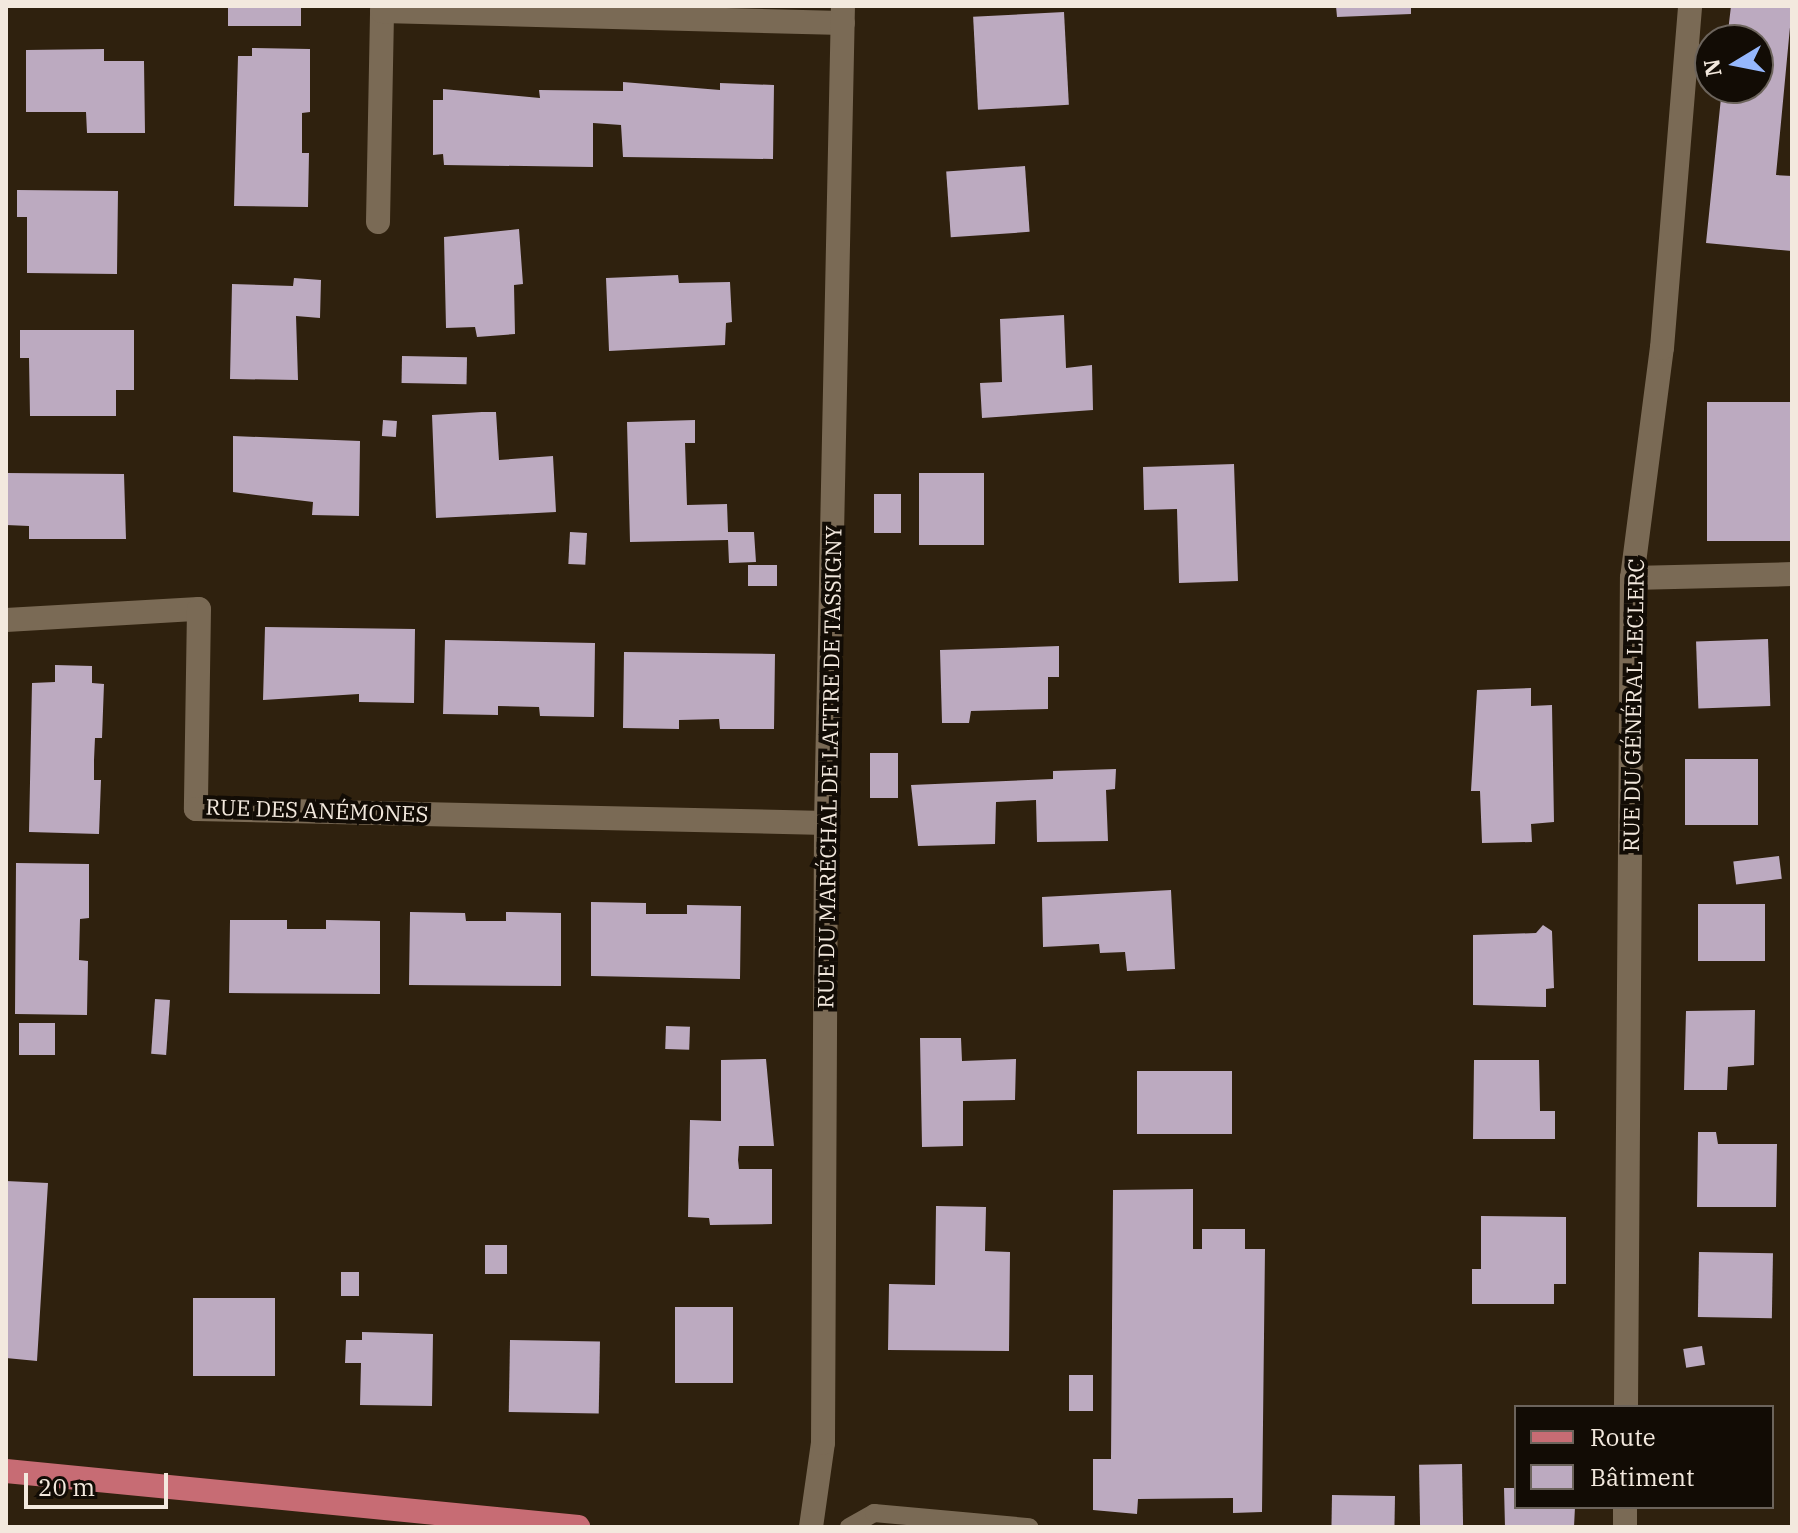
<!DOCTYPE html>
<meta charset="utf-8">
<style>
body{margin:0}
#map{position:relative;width:1798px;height:1533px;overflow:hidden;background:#2f210e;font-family:"IBM Plex Serif",serif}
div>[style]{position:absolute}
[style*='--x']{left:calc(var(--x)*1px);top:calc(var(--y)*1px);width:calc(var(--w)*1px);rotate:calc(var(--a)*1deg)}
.building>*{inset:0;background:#bcaac0;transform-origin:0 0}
.lane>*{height:18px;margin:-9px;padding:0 9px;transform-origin:9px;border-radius:9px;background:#7a6a55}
.street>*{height:24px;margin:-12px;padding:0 12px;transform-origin:12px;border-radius:12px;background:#7a6a55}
.primary>*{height:24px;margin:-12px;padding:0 12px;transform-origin:12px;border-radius:12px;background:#c76c74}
span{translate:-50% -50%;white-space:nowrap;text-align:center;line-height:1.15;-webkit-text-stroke:8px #120c05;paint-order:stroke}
.street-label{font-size:22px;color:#f3e9de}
.frame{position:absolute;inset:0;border:8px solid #f3e9de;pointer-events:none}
.legend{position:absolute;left:1514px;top:1405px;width:260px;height:104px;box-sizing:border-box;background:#120c05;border:2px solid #6c645c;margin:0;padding:10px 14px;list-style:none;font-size:24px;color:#f3e9de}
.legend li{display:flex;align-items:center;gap:16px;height:40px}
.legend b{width:40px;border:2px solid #6c645c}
.north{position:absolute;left:1694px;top:24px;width:80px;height:80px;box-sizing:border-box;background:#120c05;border:2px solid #6c645c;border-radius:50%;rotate:260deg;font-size:22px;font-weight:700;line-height:32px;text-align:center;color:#f3e9de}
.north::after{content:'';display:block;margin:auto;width:28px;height:36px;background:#95b7fd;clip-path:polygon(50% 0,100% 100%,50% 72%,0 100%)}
.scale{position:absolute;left:24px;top:1473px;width:144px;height:36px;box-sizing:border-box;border:4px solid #f3e9de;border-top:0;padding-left:10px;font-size:24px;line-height:28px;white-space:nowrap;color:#f3e9de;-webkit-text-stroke:6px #120c05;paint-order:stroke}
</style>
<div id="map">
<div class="building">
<i style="left:228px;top:6px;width:73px;height:20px"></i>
<i style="clip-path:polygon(1336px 6px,1411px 6px,1411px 14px,1337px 17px)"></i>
<i style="clip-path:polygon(1731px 6px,1792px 6px,1776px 175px,1792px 176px,1792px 251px,1706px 243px,1722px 88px,1758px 88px,1758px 40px,1727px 40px)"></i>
<i style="left:1064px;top:12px;width:93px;height:91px;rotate:87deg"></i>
<i style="clip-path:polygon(252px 48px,310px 49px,310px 112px,302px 113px,302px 153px,309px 153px,308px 207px,234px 206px,238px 56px,252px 56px)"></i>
<i style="clip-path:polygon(104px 49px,104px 61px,144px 61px,145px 133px,87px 133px,86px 112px,26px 112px,26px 50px)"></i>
<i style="clip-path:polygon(623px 82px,720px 90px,720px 83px,774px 85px,773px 159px,623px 157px,621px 125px,593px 123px,593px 167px,444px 165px,443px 154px,433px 155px,433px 100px,443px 100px,443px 89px,540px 98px,539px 90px,623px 91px)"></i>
<i style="left:1025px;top:166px;width:66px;height:79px;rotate:86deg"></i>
<i style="clip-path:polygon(17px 190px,118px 191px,117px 274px,27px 273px,27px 217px,17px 217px)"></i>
<i style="clip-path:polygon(519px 229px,523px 284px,514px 285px,515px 334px,477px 337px,475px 327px,446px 328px,444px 237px)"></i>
<i style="clip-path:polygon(678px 275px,679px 283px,730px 282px,732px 322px,726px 323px,725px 345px,609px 351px,606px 278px)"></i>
<i style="clip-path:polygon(294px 278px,321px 280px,320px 318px,296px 316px,298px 380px,230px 379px,232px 284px,293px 286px)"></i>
<i style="clip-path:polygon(1064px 315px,1066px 368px,1092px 365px,1093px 410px,982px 418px,980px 383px,1002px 382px,1000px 319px)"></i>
<i style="clip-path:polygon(20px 330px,134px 330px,134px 390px,116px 390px,116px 416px,30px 416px,29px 358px,20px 358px)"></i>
<i style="left:402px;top:356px;width:65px;height:27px;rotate:1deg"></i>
<i style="left:1792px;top:402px;width:139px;height:85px;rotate:90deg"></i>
<i style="clip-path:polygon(482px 412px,496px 412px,499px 460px,553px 456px,556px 512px,436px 518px,432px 415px)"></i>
<i style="left:383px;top:420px;width:14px;height:16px;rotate:4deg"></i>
<i style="clip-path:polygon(695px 420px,695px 443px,685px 443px,687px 505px,727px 504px,728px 532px,754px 532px,756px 562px,729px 563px,728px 540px,630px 542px,627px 422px)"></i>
<i style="clip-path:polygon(233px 436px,360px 441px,359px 516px,312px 515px,313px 502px,233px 492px)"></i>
<i style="clip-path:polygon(1234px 464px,1238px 581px,1179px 583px,1177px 509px,1144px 510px,1143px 467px)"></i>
<i style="clip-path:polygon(6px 473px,124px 474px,126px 539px,29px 539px,29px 526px,6px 525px)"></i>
<i style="left:919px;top:473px;width:65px;height:72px"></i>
<i style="left:874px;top:494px;width:27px;height:39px"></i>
<i style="left:570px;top:532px;width:17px;height:32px;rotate:3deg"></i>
<i style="left:748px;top:565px;width:29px;height:21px"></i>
<i style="clip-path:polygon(265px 627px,415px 629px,414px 703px,359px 702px,359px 694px,263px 700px)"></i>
<i style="left:1768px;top:639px;width:67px;height:72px;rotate:88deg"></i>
<i style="clip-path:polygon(445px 640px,595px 643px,594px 717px,540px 716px,539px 707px,498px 706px,498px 715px,443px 714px)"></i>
<i style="clip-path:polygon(1059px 646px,1059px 677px,1048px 677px,1048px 709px,971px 711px,969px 723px,942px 723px,940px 650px)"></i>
<i style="clip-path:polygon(624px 652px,775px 654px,774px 729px,720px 729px,719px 719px,679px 720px,679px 729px,623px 728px)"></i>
<i style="clip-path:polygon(55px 665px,92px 666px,92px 683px,104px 684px,102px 738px,95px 738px,94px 760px,94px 780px,101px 780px,99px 834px,29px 832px,32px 683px,55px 682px)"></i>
<i style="clip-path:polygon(1531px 688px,1531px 706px,1552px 705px,1554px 822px,1531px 824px,1532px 842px,1482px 843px,1480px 791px,1471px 791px,1477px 690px)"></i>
<i style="left:898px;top:753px;width:45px;height:28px;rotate:90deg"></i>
<i style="left:1685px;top:759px;width:73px;height:66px"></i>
<i style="clip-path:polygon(1116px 769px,1115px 789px,1106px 790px,1108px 841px,1037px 842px,1036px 800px,996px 802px,995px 844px,918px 846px,911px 785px,1053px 779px,1053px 771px)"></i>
<i style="left:1779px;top:856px;width:23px;height:46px;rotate:83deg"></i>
<i style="clip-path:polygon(16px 863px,89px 864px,89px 918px,80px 919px,79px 960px,88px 961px,87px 1015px,15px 1014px)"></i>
<i style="clip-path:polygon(1171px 890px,1175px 969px,1127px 971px,1125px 952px,1100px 953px,1099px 944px,1043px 947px,1042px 897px)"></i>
<i style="clip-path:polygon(591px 902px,646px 903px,646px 914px,687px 914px,687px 905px,741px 906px,740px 979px,591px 976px)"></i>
<i style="left:1765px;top:904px;width:57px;height:67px;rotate:90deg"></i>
<i style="clip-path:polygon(410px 912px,465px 913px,466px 921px,506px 921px,506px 912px,561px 913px,561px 986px,409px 985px)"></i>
<i style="clip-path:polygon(230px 920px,287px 920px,287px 929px,326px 929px,326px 920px,380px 921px,380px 994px,229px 993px)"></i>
<i style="clip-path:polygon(1543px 925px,1552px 931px,1554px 988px,1546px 989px,1546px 1007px,1473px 1005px,1473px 935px,1536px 933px)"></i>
<i style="left:155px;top:999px;width:15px;height:55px;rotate:4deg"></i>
<i style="clip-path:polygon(1755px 1010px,1754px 1065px,1728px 1067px,1727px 1090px,1684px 1090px,1686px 1011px)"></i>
<i style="left:19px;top:1023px;width:36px;height:32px"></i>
<i style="left:666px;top:1026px;width:24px;height:23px;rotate:2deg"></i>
<i style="clip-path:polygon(920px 1038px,961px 1038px,962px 1061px,1016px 1059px,1015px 1100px,963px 1101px,963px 1146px,922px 1147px)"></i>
<i style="clip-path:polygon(766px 1059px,774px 1146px,739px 1146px,738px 1160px,739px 1169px,772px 1169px,772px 1224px,710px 1225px,709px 1218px,688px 1217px,690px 1120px,721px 1121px,721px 1060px)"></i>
<i style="clip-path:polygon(1474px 1060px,1539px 1060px,1540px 1111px,1555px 1111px,1555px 1139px,1473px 1139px)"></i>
<i style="left:1137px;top:1071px;width:95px;height:63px"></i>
<i style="clip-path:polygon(1698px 1132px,1716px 1132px,1718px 1144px,1777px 1144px,1776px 1207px,1697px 1207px)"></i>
<i style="clip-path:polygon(6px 1181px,48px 1183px,37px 1361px,6px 1358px)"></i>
<i style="clip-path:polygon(1193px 1189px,1193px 1249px,1202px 1249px,1202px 1229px,1245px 1229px,1245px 1249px,1265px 1249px,1262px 1512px,1233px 1513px,1233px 1498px,1138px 1499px,1137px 1514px,1093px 1510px,1093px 1459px,1111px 1459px,1113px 1190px)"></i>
<i style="clip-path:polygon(936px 1206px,986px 1207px,985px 1251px,1010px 1252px,1009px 1351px,888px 1350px,889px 1284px,935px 1285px)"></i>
<i style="clip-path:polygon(1481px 1216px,1566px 1217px,1566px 1284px,1554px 1284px,1554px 1304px,1472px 1304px,1472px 1269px,1481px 1269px)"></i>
<i style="left:485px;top:1245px;width:22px;height:29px"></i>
<i style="left:1699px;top:1252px;width:74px;height:65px;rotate:1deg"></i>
<i style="left:341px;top:1272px;width:18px;height:24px"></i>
<i style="left:193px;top:1298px;width:82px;height:78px"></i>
<i style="left:675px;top:1307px;width:58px;height:76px"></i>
<i style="clip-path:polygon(362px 1332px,433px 1334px,432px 1406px,360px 1405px,361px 1363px,345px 1363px,346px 1340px,362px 1340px)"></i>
<i style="left:510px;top:1340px;width:90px;height:72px;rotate:1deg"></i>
<i style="left:1702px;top:1346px;width:19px;height:19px;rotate:81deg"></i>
<i style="left:1069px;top:1375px;width:24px;height:36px"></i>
<i style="left:1462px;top:1464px;width:63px;height:43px;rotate:89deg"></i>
<i style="clip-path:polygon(1504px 1488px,1516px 1488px,1516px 1507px,1575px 1507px,1574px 1527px,1505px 1527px)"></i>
<i style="left:1332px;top:1495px;width:63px;height:32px;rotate:1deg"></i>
</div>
<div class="lane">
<i style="--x:849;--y:1527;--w:29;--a:-29"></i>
<i style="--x:874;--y:1513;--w:156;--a:5.2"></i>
</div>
<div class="street">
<i style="--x:378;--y:222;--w:211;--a:-88.9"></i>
<i style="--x:382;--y:11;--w:461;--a:1.5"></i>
<i style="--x:1632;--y:578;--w:160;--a:-1.4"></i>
<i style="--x:6;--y:620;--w:193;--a:-3.3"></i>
<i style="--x:199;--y:609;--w:200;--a:90.9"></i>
<i style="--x:196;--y:809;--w:630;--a:1.27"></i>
<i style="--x:1626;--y:1407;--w:829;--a:-89.59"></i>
<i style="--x:1632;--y:578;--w:232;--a:-82.6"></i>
<i style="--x:1662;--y:348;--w:343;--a:-85.3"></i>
<i style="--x:811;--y:1527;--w:85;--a:-81.9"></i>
<i style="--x:823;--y:1443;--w:620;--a:-89.72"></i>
<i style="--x:826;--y:823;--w:817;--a:-88.81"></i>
<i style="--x:1625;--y:1527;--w:20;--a:-90"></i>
</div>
<div class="primary">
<i style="--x:6;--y:1471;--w:575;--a:5.59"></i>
</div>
<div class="street-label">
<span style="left:1633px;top:705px;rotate:-89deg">RUE DU GÉNÉRAL LECLERC</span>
<span style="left:829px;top:767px;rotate:-89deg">RUE DU MARÉCHAL DE LATTRE DE TASSIGNY</span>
<span style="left:317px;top:810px;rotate:2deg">RUE DES ANÉMONES</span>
</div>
<div class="frame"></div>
<ul class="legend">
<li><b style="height:10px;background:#c76c74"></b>Route</li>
<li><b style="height:22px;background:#bcaac0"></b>Bâtiment</li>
</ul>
<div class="north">N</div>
<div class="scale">20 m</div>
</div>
